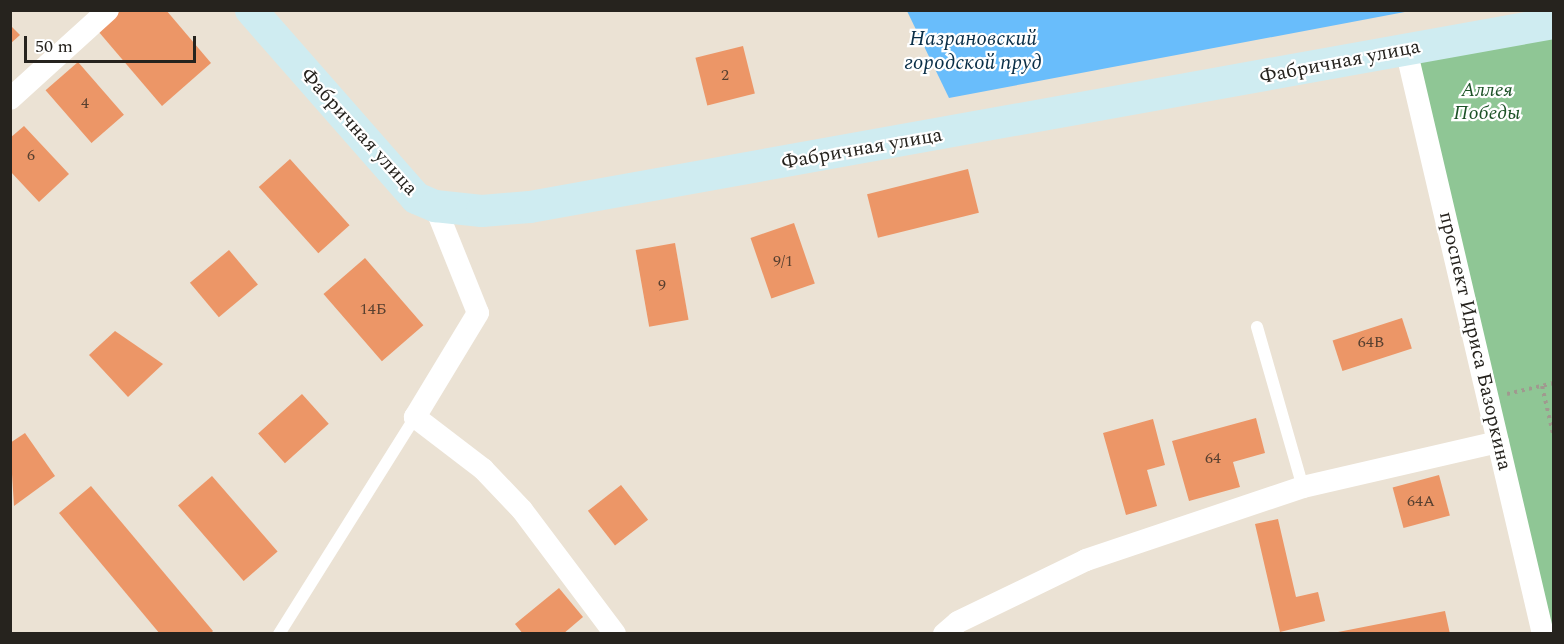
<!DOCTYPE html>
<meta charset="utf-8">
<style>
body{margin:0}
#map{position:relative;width:1564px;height:644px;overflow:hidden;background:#ebe2d4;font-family:Spectral,serif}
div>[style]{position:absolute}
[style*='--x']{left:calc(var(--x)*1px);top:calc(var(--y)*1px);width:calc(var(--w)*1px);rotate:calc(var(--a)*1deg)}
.green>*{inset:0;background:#8fc695}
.water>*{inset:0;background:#69bdfb}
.building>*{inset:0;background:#ec9667;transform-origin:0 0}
.path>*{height:4px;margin-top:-2px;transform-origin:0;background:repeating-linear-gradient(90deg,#a0998f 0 3px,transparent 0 7.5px)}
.lane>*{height:12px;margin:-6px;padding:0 6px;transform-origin:6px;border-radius:6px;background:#fff}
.street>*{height:22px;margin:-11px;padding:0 11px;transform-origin:11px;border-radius:11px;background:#fff}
.secondary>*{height:32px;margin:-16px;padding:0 16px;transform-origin:16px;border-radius:16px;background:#cfecf1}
span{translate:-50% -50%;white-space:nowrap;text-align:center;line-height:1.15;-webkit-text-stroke:4.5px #fff;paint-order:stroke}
.number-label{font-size:16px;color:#584030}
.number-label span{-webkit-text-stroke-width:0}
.street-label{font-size:20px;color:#26231e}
.park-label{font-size:20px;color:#1d5227;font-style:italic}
.water-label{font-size:21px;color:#092e47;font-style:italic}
.frame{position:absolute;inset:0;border:12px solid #26231e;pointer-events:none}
.scale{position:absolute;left:24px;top:36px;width:172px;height:27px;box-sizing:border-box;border:3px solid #26231e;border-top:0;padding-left:8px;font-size:18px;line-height:21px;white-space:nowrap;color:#26231e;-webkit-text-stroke:4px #fff;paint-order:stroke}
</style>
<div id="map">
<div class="green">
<i style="clip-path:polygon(1553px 23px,1553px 633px,1406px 49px)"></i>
</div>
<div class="water">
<i style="clip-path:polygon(907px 11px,1410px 11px,949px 98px)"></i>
</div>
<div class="building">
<i style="clip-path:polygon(121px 10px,166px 10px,211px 63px,162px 106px,98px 31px)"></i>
<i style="clip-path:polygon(10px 25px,20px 35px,10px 44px)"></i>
<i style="left:743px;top:46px;width:49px;height:49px;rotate:76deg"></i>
<i style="left:78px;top:62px;width:70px;height:43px;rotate:49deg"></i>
<i style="clip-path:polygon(24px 126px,69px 174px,39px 202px,10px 171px,10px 138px)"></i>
<i style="left:290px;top:159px;width:89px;height:42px;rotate:48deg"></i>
<i style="left:968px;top:169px;width:45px;height:104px;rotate:76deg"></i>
<i style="left:794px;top:223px;width:64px;height:46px;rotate:71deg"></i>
<i style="left:675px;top:243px;width:78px;height:40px;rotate:80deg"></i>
<i style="left:229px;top:250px;width:45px;height:51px;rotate:50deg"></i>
<i style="left:365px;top:258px;width:89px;height:55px;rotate:49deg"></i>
<i style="left:1402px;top:318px;width:32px;height:73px;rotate:72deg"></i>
<i style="clip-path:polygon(115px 331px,163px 364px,128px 397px,89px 355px)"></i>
<i style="left:302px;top:394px;width:40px;height:59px;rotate:48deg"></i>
<i style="clip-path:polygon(1256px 418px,1265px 453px,1233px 462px,1240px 487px,1189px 501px,1172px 441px)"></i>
<i style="clip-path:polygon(1153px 419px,1165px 465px,1147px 470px,1157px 506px,1126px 515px,1103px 433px)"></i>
<i style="clip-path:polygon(25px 433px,55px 476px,14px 506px,10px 443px)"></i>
<i style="left:1439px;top:475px;width:42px;height:48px;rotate:75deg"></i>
<i style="left:212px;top:476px;width:100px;height:45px;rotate:49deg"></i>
<i style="left:621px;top:485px;width:44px;height:42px;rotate:52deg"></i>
<i style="clip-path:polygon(91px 486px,213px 631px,210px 634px,160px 634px,59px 513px)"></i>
<i style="clip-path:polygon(1278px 519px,1296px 597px,1318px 592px,1325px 621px,1280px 632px,1255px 524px)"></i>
<i style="clip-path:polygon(559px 588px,583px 617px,563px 634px,523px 634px,515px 624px)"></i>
<i style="clip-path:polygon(1445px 611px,1450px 634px,1338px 634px,1338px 632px)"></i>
</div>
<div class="path">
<i style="--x:1542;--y:386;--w:53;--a:77"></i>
<i style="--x:1507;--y:394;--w:48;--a:-13.2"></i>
</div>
<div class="lane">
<i style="--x:1257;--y:327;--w:166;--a:74"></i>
<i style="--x:279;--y:634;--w:256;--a:-57.9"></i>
</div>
<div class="street">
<i style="--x:1406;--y:49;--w:601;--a:76.82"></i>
<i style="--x:10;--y:99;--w:132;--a:-42.2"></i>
<i style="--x:435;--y:206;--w:115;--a:68.1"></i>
<i style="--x:478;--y:313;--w:122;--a:121.2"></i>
<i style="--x:415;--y:417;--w:86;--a:37.4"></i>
<i style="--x:483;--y:469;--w:57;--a:46.4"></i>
<i style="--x:522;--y:510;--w:155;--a:53.1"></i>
<i style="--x:944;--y:634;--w:18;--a:-41"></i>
<i style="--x:958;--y:622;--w:142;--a:-25.8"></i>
<i style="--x:1086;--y:560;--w:229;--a:-18.6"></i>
<i style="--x:1303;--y:487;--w:200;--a:-13"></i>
</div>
<div class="secondary">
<i style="--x:251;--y:10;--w:250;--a:48.7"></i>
<i style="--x:416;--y:198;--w:21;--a:23"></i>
<i style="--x:435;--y:206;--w:47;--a:6.1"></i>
<i style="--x:482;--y:211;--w:48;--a:-4.8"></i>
<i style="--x:530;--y:207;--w:1040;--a:-10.19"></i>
</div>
<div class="number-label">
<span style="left:725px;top:75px">2</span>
<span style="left:85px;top:103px">4</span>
<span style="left:31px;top:155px">6</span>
<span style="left:783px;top:261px">9/1</span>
<span style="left:662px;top:285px">9</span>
<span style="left:373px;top:309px">14Б</span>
<span style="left:1371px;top:342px">64В</span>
<span style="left:1213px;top:458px">64</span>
<span style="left:1421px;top:501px">64А</span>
</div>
<div class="street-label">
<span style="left:1340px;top:62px;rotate:-11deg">Фабричная улица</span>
<span style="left:359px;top:132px;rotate:48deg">Фабричная улица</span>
<span style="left:862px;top:149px;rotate:-10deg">Фабричная улица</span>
<span style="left:1475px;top:341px;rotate:77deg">проспект Идриса Базоркина</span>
</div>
<div class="park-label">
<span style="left:1487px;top:102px">Аллея<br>Победы</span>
</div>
<div class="water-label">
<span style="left:973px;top:51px">Назрановский<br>городской пруд</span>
</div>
<div class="frame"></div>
<div class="scale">50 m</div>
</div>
